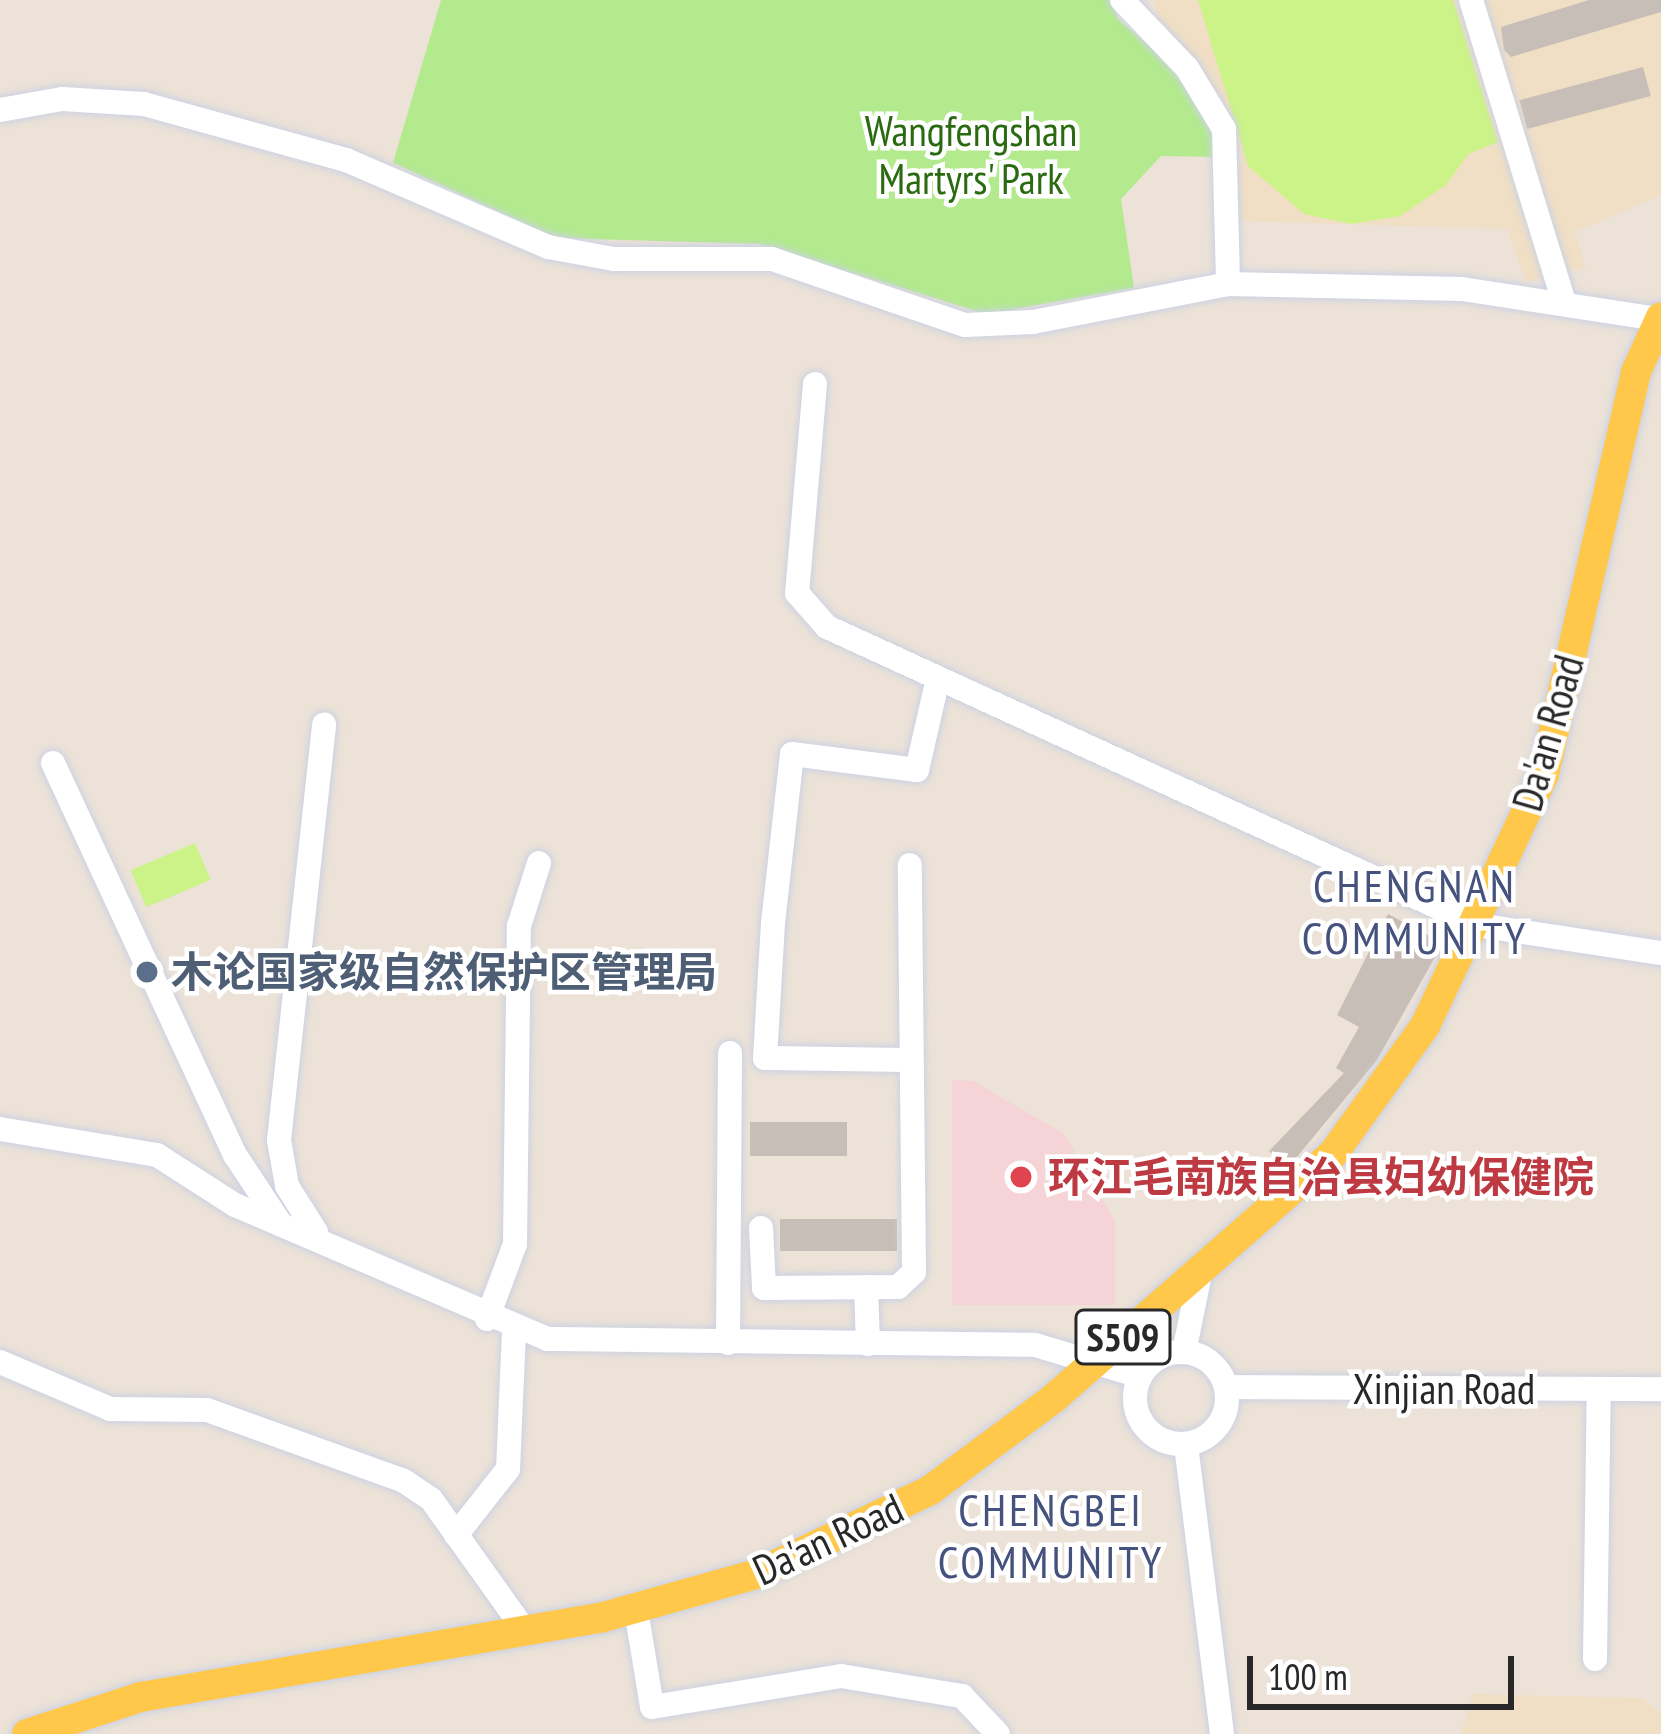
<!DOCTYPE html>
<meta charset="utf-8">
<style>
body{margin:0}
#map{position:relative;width:1661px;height:1734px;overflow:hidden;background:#ece2d7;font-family:"PT Sans Narrow","Noto Sans SC",sans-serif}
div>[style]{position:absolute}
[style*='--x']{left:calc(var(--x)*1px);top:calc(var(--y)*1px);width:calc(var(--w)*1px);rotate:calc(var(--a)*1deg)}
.education>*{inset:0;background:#f0dfc4}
.medical>*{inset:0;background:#f5d3d7}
.green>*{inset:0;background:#b3ea8d}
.pitch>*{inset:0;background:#ccf387;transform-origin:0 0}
.building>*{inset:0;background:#c7bfb7;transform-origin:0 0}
.roads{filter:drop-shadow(0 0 3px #ccd2e3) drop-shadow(0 0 3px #ccd2e3)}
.minor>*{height:24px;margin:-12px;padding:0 12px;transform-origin:12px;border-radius:12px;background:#fff}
.minor>.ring{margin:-12px;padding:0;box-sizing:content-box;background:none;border:24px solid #fff;border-radius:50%}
.major>*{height:30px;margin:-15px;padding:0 15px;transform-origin:15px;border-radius:15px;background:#ffc84a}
.dots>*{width:33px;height:33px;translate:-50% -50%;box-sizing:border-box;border:6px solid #fff;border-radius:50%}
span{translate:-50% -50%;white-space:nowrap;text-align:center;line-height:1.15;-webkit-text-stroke:9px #fff;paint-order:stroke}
.shield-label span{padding:3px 9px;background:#fff;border:3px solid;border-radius:9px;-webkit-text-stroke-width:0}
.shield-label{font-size:39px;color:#282828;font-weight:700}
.park-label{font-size:42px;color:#2a6b11}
.street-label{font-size:42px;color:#282828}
.service-label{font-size:42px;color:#4e5e75;font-weight:700}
.left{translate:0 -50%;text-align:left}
.health-label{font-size:42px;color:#be3a42;font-weight:700}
.neighbourhood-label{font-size:45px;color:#44527d;letter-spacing:3px}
.scale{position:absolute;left:1247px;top:1656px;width:267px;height:54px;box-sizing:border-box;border:6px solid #282828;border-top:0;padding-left:15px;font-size:36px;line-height:42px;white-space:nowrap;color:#282828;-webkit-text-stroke:9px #fff;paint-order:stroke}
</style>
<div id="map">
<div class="education">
<i style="clip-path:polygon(1154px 0,1661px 0,1661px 195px,1575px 232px,1586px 267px,1526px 282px,1507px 229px,1240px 221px,1239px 150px,1220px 94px,1160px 28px)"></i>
<i style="clip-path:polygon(1473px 1694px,1642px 1698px,1661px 1713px,1661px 1734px,1460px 1734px)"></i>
</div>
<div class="medical">
<i style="clip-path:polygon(952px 1080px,973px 1081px,1064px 1134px,1115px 1221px,1115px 1305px,952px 1305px)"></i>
</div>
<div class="green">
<i style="clip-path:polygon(441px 0,1112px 0,1118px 19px,1190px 81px,1222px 157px,1161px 156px,1121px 199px,1134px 288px,986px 314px,759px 244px,556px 238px,393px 163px)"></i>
</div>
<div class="pitch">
<i style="clip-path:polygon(1198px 0,1453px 0,1498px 142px,1468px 154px,1446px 185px,1400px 216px,1351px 224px,1304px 214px,1248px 166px)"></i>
<i style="left:195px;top:843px;width:40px;height:70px;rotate:67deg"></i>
</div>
<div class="building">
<i style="clip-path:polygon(1589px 0,1661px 0,1661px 12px,1511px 57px,1504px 50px,1501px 27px)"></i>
<i style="left:1643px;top:67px;width:30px;height:128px;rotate:75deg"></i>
<i style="clip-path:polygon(1388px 914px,1443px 943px,1377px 1060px,1287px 1169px,1269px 1151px,1344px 1073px,1336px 1068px,1359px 1027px,1337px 1015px)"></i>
<i style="left:750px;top:1122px;width:97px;height:34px"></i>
<i style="left:780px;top:1219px;width:117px;height:32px"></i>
</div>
<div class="roads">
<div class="minor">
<i style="--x:1122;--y:0;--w:94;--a:46.3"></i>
<i style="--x:1187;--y:68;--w:71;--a:58.8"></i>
<i style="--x:1224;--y:129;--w:155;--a:88.5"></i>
<i style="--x:1471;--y:0;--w:317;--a:72.9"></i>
<i style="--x:0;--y:110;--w:63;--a:-10.1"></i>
<i style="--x:62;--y:99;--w:82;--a:3.5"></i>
<i style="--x:144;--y:104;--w:210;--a:15.5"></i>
<i style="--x:346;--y:160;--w:220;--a:23.3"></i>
<i style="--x:548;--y:247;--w:67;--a:10.3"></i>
<i style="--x:614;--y:259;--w:158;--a:0"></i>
<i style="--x:772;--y:259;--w:204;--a:18.9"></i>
<i style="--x:965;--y:325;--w:68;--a:-2.5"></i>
<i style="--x:1033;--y:322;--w:199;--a:-11"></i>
<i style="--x:1228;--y:284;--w:234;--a:1.2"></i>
<i style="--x:1462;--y:289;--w:199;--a:8.7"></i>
<i style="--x:815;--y:384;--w:210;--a:94.9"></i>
<i style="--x:797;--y:593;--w:45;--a:48.6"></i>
<i style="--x:827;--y:627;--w:715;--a:24.63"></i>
<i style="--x:1477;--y:925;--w:186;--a:8.7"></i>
<i style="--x:53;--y:763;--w:432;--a:65.1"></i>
<i style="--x:235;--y:1155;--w:82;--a:56.5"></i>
<i style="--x:911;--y:1060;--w:146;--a:-179.2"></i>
<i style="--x:765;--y:1058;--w:135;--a:-86.6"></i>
<i style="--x:773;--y:923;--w:170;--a:-83.6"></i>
<i style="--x:792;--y:754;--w:126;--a:7.3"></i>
<i style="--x:917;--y:770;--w:94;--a:-77.1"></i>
<i style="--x:0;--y:1129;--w:159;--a:9.4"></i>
<i style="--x:157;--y:1155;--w:93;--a:32.7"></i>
<i style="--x:235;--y:1205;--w:340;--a:23.2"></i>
<i style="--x:548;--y:1339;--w:487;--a:0.7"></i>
<i style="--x:1035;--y:1345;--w:109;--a:16.4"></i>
<i style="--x:761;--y:1228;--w:60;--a:87.1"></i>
<i style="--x:764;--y:1288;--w:134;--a:-0.4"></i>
<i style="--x:898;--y:1287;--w:22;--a:-43"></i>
<i style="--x:914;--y:1272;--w:407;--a:-90.6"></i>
<i style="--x:316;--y:1232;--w:54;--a:-122.2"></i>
<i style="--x:287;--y:1186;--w:47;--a:-99.9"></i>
<i style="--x:279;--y:1140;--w:418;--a:-83.8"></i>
<i style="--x:866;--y:1287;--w:57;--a:88"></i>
<i style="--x:487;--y:1319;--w:80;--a:-69.5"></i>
<i style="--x:515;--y:1244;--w:318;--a:-89.3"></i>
<i style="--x:519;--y:926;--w:66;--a:-72.4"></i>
<i style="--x:728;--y:1343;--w:290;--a:-89.6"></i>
<i class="ring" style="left:1135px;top:1352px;width:68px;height:68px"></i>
<i style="--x:1184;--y:1352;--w:85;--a:-78.4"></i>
<i style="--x:0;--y:1362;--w:120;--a:23.1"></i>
<i style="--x:110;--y:1409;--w:97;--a:0.6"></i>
<i style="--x:207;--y:1410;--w:209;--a:19.8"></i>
<i style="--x:404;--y:1481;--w:32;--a:34"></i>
<i style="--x:431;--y:1499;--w:162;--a:54.5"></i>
<i style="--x:1226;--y:1387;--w:435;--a:0.3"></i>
<i style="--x:1186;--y:1445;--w:291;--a:82.9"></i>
<i style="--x:456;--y:1535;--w:84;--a:-51.8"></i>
<i style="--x:508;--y:1469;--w:139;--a:-87.5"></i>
<i style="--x:636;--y:1610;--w:98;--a:80.6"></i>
<i style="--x:652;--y:1707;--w:192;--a:-9.3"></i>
<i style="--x:841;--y:1676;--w:123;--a:9.4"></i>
<i style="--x:962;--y:1696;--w:52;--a:46.5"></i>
<i style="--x:1595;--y:1659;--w:270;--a:-89.2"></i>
</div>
<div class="major">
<i style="--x:27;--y:1734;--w:120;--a:-18"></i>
<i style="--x:141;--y:1697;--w:466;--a:-9.8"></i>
<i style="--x:600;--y:1618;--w:163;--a:-15.7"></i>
<i style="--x:757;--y:1574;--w:191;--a:-25.8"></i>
<i style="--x:929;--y:1491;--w:156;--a:-36.6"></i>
<i style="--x:1054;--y:1398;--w:369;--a:-41.2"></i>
<i style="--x:1332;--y:1155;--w:159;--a:-54.2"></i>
<i style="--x:1425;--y:1026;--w:279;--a:-64.7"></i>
<i style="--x:1544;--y:774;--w:412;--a:-77.1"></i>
<i style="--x:1636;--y:372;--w:60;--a:-65.6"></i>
</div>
</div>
<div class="dots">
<i style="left:147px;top:972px;background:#5c6f8a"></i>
<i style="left:1021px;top:1177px;background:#e0444e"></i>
</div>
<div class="shield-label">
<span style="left:1123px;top:1337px">S509</span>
</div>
<div class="park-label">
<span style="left:971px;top:155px">Wangfengshan<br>Martyrs' Park</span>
</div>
<div class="street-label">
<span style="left:1548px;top:733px;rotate:-74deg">Da'an Road</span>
<span style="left:1444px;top:1389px">Xinjian Road</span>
<span style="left:828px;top:1539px;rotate:-25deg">Da'an Road</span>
</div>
<div class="service-label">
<span class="left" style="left:171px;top:972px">木论国家级自然保护区管理局</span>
</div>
<div class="health-label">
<span class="left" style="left:1048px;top:1177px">环江毛南族自治县妇幼保健院</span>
</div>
<div class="neighbourhood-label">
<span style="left:1415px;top:912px">CHENGNAN<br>COMMUNITY</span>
<span style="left:1051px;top:1536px">CHENGBEI<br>COMMUNITY</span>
</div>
<div class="scale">100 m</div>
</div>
